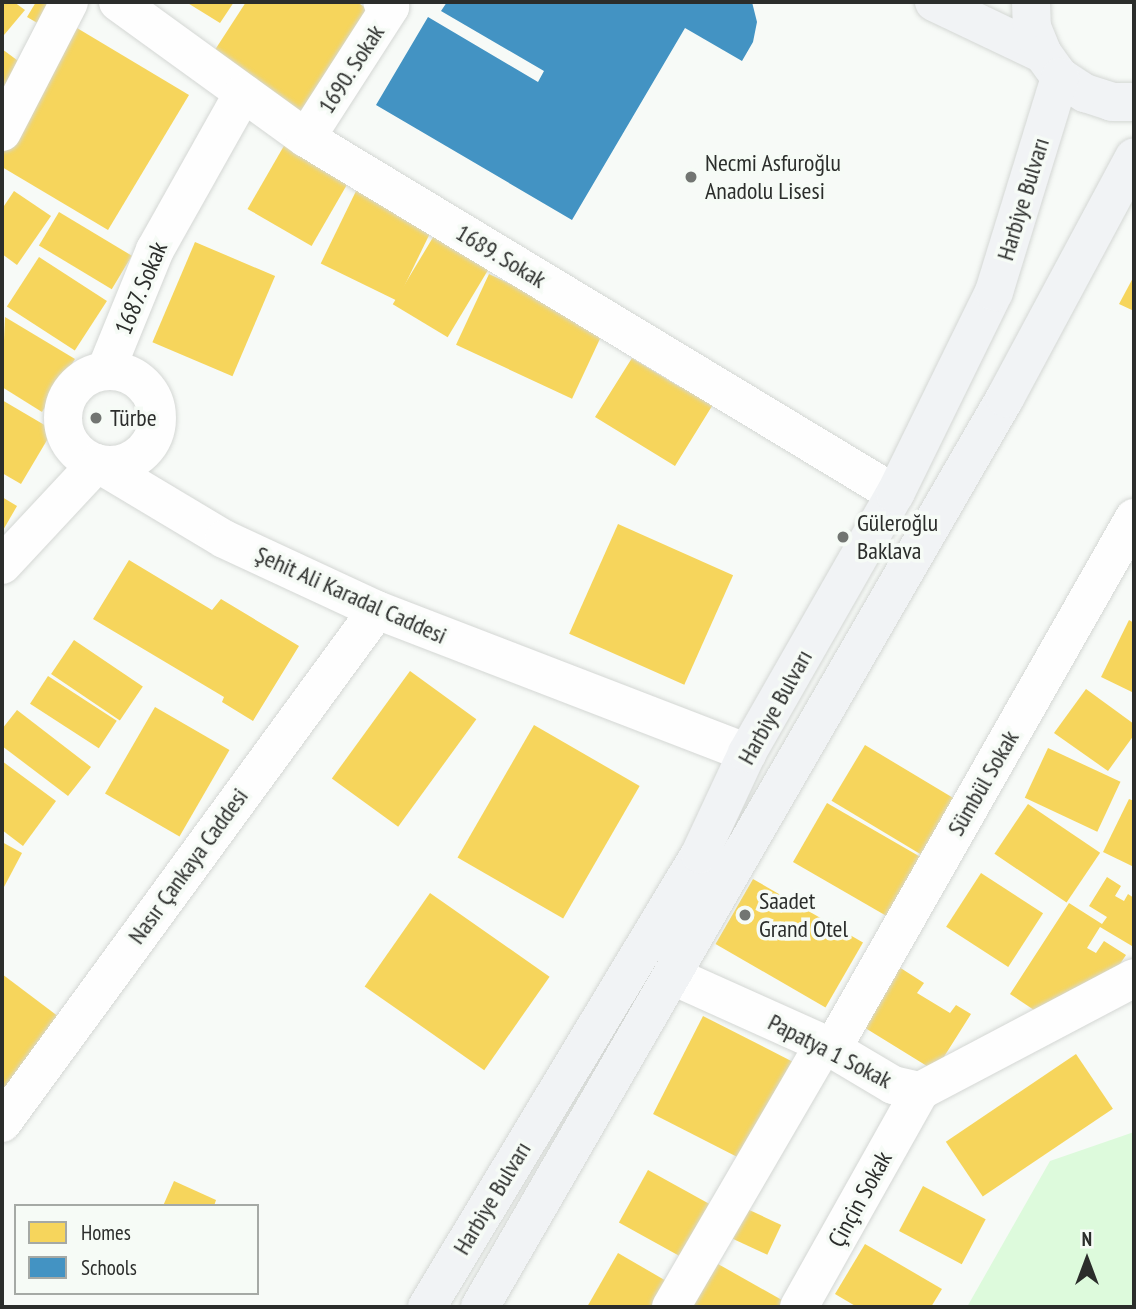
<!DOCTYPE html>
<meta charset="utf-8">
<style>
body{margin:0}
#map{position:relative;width:1136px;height:1309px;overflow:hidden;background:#f7faf7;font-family:"PT Sans Narrow",sans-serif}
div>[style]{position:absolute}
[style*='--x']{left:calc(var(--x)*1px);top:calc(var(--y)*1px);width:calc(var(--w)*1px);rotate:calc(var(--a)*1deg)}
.green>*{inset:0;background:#ddfadc}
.homes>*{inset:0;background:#f6d55c;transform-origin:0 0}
.schools>*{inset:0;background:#4393c3}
.roads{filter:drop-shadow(0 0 2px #d4d7d4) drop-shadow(0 0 2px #d4d7d4)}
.minor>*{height:38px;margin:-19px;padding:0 19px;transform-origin:19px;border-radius:19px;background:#fefefe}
.minor>.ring{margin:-19px;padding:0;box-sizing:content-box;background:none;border:38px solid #fefefe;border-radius:50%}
.primary>*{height:38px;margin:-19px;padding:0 19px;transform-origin:19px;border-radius:19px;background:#f1f3f5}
.dots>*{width:19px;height:19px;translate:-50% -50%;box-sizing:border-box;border:4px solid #f6fbf6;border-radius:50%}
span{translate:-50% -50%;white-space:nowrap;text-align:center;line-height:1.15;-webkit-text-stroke:7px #f6fbf6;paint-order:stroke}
.street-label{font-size:24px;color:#2b2d2b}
.poi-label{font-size:24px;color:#2b2d2b}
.left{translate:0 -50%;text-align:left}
.frame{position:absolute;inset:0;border:4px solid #2b2d2b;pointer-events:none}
.legend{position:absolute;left:14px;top:1204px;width:245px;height:91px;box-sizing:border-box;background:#f6fbf6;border:2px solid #a5a9a5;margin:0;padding:9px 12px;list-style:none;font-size:21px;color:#2b2d2b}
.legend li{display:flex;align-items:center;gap:14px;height:35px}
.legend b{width:35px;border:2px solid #a5a9a5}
.north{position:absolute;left:1052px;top:1225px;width:70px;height:70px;-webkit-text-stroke:5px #f6fbf6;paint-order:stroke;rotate:0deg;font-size:19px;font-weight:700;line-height:28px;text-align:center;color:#2b2d2b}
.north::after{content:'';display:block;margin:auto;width:24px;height:32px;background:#2b2d2b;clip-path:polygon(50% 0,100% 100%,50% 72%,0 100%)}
</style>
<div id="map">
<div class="green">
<i style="clip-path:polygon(1134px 1132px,1134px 1307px,967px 1307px,1050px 1161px)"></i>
</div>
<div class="homes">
<i style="clip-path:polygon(2px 2px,14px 2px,25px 10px,4px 35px)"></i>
<i style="clip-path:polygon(36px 2px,61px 2px,46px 28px,27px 17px)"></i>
<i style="clip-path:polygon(186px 2px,234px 2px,220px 23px)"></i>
<i style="clip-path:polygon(246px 2px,357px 2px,369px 10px,302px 114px,211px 56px)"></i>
<i style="clip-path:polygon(77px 28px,189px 95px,108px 230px,2px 167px,2px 154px)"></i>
<i style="clip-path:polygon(2px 49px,25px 66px,2px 97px)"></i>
<i style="left:285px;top:144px;width:74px;height:75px;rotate:30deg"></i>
<i style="left:358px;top:187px;width:85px;height:85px;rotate:26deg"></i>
<i style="clip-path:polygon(14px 191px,51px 216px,17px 265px,2px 254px,2px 209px)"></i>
<i style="left:59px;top:212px;width:85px;height:39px;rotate:31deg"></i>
<i style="left:435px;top:234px;width:64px;height:82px;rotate:31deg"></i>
<i style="left:195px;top:242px;width:87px;height:109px;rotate:23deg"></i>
<i style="left:39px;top:257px;width:81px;height:59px;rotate:33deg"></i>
<i style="left:489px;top:274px;width:128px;height:78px;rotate:25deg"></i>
<i style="clip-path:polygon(1134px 276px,1134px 311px,1119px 304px)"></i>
<i style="clip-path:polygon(5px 317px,75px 359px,42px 412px,2px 387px)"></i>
<i style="clip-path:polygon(632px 358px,680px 387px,685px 379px,717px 398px,675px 466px,595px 417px)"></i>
<i style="clip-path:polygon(2px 400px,53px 430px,21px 484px,2px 473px)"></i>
<i style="clip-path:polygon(2px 497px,17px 506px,2px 532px)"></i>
<i style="left:618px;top:524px;width:126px;height:120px;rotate:24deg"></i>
<i style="clip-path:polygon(129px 560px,212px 610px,221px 599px,299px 646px,253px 721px,222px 702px,224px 697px,93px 619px)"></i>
<i style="clip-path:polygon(1129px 620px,1134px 623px,1134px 693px,1101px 677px)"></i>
<i style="left:74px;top:640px;width:83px;height:41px;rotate:34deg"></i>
<i style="left:410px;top:671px;width:82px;height:133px;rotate:36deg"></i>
<i style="left:48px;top:676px;width:82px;height:33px;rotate:33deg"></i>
<i style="clip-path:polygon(1086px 689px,1134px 724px,1134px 735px,1108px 771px,1054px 733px)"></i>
<i style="left:155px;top:707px;width:86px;height:100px;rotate:30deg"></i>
<i style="clip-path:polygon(17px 710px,91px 767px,68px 796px,2px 746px,2px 729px)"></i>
<i style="left:534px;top:725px;width:122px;height:153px;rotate:30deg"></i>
<i style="left:865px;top:745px;width:104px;height:65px;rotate:31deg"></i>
<i style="left:1048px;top:748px;width:80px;height:55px;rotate:25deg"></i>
<i style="clip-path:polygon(2px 761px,56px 801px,23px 846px,2px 830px)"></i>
<i style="clip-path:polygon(1129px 799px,1134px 801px,1134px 867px,1103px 852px)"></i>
<i style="left:827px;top:803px;width:113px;height:68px;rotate:30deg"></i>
<i style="left:1028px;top:804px;width:87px;height:60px;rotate:34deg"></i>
<i style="clip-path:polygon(2px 842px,22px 853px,4px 887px,2px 885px)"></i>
<i style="left:981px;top:873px;width:74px;height:64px;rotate:33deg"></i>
<i style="clip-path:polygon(1107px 877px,1121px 886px,1115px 896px,1124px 901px,1128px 894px,1134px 898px,1134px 942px,1132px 946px,1100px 927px,1087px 948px,1096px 953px,1104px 941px,1126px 955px,1102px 991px,1043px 1016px,1010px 994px,1069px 903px,1102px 924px,1107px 917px,1089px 906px)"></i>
<i style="left:753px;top:879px;width:127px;height:75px;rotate:30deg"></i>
<i style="left:430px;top:893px;width:146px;height:114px;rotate:35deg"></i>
<i style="clip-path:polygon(899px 967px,924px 983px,917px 993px,950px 1013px,956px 1005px,971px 1014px,935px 1071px,862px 1026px)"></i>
<i style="clip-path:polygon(2px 974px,63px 1020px,2px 1101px)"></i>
<i style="left:703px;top:1016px;width:105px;height:110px;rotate:27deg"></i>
<i style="left:1076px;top:1054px;width:66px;height:157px;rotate:56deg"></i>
<i style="left:648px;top:1170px;width:76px;height:60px;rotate:29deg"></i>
<i style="clip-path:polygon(174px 1181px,216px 1200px,214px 1206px,163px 1206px)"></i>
<i style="left:923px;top:1186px;width:71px;height:51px;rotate:28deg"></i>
<i style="left:745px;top:1208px;width:40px;height:33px;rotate:25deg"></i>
<i style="clip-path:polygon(865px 1244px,942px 1289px,931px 1307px,857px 1307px,835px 1294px)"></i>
<i style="clip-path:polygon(618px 1253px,668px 1282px,653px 1307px,587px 1307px)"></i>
<i style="clip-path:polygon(718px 1264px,789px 1304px,787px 1307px,692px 1307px)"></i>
</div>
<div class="schools">
<i style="clip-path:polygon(447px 2px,752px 2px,757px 22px,753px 42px,742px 61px,685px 28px,572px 220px,376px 105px,428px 17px,538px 82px,544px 71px,441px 11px)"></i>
</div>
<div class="roads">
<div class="minor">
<i style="--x:118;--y:2;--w:232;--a:35.9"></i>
<i style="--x:306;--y:138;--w:688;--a:31.15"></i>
<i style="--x:2;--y:132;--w:146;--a:-62.7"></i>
<i style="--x:306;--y:138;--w:156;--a:-57.3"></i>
<i style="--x:390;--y:7;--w:9;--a:-148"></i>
<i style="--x:106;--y:370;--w:130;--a:-67.8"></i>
<i style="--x:155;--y:250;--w:180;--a:-60.7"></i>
<i class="ring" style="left:63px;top:371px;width:56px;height:56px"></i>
<i style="--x:2;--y:565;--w:139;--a:-47"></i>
<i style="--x:97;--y:463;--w:148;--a:30.9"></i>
<i style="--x:224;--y:539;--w:169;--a:24.9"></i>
<i style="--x:377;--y:610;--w:397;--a:21.1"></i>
<i style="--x:675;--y:977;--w:163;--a:24.2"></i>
<i style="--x:824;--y:1044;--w:80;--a:30.7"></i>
<i style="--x:893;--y:1085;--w:28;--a:13"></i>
<i style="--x:920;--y:1091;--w:242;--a:-27.8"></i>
<i style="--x:832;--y:1049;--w:611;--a:-60.37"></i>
<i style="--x:2;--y:1123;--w:635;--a:-53.83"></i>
<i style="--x:671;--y:1307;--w:304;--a:-59.8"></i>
<i style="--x:799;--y:1307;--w:248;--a:-60.7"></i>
</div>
<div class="primary">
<i style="--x:934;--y:2;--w:121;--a:25.5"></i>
<i style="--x:1031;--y:2;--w:25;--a:88"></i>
<i style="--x:1032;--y:27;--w:29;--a:68"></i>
<i style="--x:1043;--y:54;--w:29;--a:54"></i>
<i style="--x:1060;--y:77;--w:30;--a:33"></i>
<i style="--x:1085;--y:93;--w:28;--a:18"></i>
<i style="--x:1112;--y:102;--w:22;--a:0"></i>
<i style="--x:427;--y:1307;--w:529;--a:-58.92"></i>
<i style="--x:700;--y:854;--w:111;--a:-65"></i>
<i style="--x:747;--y:753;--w:298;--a:-60.3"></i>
<i style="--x:895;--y:494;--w:225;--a:-63.9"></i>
<i style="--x:994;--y:292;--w:225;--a:-72.9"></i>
<i style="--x:480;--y:1307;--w:1050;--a:-59.99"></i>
<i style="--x:1005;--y:398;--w:273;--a:-61.8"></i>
</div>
</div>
<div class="dots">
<i style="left:691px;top:177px;background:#727572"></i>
<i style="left:96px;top:418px;background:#727572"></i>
<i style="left:843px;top:537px;background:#727572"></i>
<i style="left:745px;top:915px;background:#727572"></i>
</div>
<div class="street-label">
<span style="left:351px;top:69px;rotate:-57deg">1690. Sokak</span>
<span style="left:1023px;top:199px;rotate:-73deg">Harbiye Bulvarı</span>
<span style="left:501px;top:256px;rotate:31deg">1689. Sokak</span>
<span style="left:141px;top:288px;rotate:-67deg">1687. Sokak</span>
<span style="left:351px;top:595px;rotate:24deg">Şehit Ali Karadal Caddesi</span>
<span style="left:775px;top:707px;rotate:-61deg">Harbiye Bulvarı</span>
<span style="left:983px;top:783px;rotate:-60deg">Sümbül Sokak</span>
<span style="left:188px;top:866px;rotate:-54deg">Nasır Çankaya Caddesi</span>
<span style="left:830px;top:1051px;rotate:27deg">Papatya 1 Sokak</span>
<span style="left:492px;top:1198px;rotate:-59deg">Harbiye Bulvarı</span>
<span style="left:860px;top:1199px;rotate:-61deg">Çinçin Sokak</span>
</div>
<div class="poi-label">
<span class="left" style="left:705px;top:177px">Necmi Asfuroğlu<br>Anadolu Lisesi</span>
<span class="left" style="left:110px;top:418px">Türbe</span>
<span class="left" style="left:857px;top:537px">Güleroğlu<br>Baklava</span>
<span class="left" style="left:759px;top:915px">Saadet<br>Grand Otel</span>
</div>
<div class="frame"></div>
<ul class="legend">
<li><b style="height:19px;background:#f6d55c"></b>Homes</li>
<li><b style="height:19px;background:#4393c3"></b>Schools</li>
</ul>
<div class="north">N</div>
</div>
